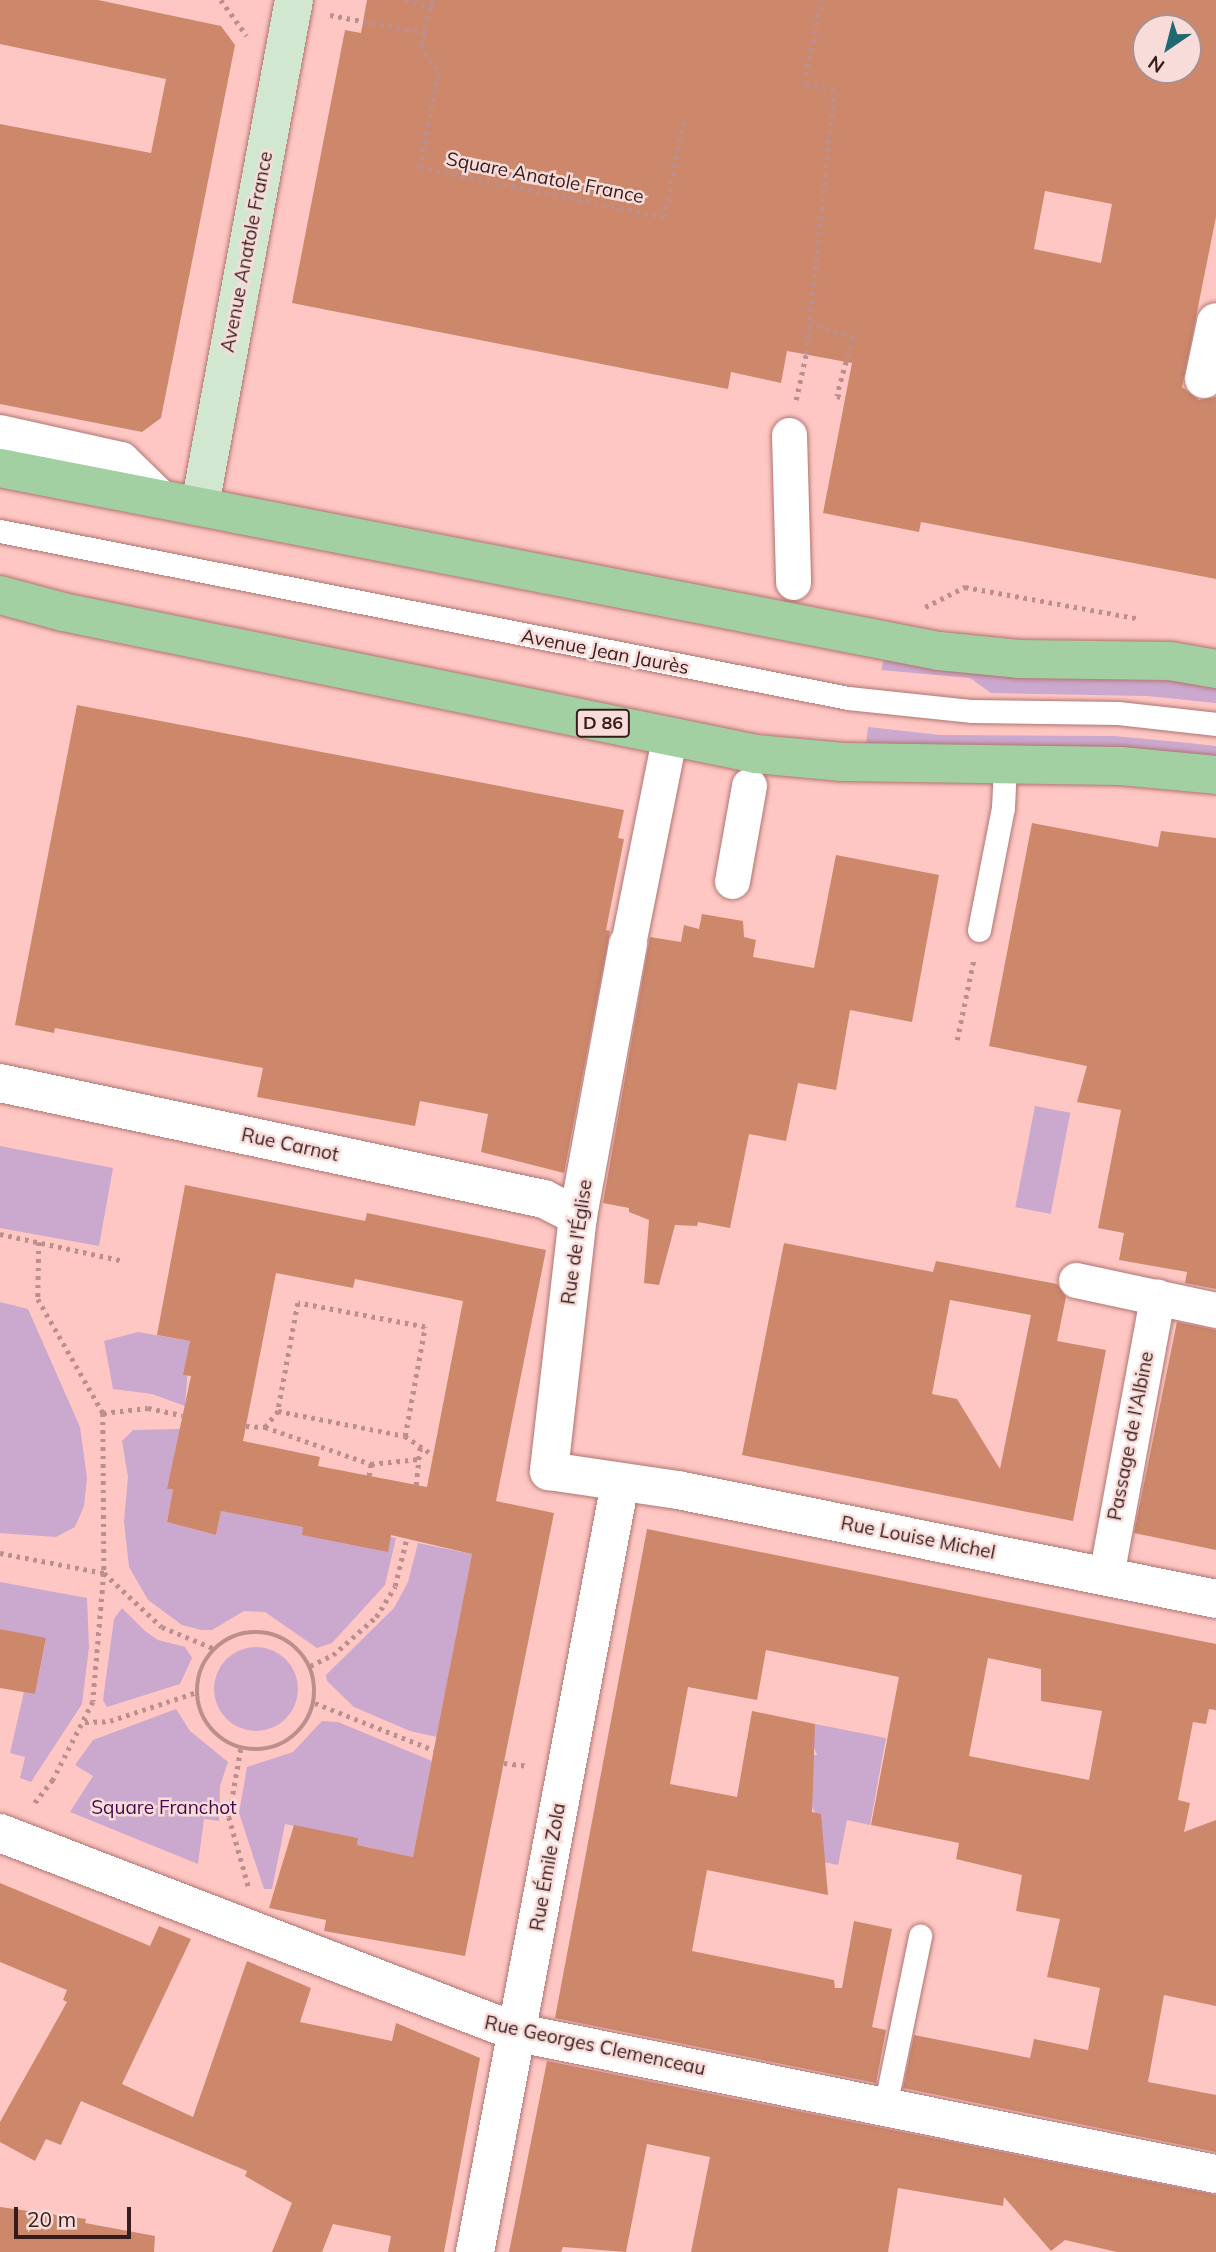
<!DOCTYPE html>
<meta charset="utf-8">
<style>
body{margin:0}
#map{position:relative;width:1216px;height:2252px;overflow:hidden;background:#fec7c3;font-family:Mulish,sans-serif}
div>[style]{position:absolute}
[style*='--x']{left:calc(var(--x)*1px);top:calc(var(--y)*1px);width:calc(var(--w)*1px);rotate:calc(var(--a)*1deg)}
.green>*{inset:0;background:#cba8ce;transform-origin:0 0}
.round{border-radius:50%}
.building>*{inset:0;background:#cd886b}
.path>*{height:4.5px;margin-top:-2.25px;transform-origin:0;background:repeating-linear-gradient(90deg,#bc8f8c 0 3.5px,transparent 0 8.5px)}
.path>.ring{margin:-2.25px;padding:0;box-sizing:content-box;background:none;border:4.5px solid #bc8f8c;border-radius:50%}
.roads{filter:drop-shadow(0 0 2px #b17470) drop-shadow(0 0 2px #b17470)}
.service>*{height:23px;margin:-11.5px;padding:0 11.5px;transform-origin:11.5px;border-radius:11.5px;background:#fff}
.pedestrian>*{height:35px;margin:-17.5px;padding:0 17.5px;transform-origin:17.5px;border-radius:17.5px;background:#fff}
.minor>*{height:38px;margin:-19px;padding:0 19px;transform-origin:19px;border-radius:19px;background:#fff}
.secondary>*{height:38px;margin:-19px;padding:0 19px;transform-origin:19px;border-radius:19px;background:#d1e7d0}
.primary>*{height:38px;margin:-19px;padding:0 19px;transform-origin:19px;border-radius:19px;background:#a3d0a2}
span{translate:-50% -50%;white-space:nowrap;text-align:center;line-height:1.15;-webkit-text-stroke:5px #f8dcda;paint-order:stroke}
.shield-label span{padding:2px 5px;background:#f8dcda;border:2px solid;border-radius:5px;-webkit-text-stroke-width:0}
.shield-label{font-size:18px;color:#361d1c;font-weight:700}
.street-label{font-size:19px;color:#361d1c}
.park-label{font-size:19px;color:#480a4e}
.north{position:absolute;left:1132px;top:14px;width:70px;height:70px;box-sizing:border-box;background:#f8dcda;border:2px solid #aa908e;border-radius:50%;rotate:215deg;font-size:19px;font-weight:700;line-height:28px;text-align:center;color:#361d1c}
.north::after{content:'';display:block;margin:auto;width:24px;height:32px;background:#1f6a71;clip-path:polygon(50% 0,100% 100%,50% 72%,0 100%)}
.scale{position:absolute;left:14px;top:2207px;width:117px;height:32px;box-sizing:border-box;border:4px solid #361d1c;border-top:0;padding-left:9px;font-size:21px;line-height:24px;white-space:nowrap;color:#361d1c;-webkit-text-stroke:5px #f8dcda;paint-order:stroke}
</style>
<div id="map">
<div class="green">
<i style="clip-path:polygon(884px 659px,1024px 676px,1174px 681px,1216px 688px,1216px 703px,1147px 696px,991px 693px,970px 678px,881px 670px)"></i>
<i style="clip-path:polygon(868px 727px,940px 735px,1114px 736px,1179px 742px,1216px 746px,1216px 756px,866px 744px)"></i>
<i style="left:1035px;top:1106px;width:36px;height:103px;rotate:11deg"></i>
<i style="clip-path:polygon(0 1146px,113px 1168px,99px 1246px,0 1228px)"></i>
<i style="clip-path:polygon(0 1302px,28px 1309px,80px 1427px,87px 1478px,84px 1506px,75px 1527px,56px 1537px,0 1533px)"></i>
<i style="clip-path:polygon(138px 1332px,190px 1341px,185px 1406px,152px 1394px,113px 1389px,104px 1341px)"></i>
<i style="clip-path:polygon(180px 1429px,168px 1488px,173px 1489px,167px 1522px,216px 1535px,221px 1511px,396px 1538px,385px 1585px,332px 1643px,317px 1648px,265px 1612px,244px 1611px,212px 1630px,201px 1630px,182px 1625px,148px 1600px,129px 1567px,124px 1521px,128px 1477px,122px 1441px,133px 1430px)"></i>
<i style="clip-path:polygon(418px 1543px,472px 1554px,437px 1737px,410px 1731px,354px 1707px,327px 1681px,326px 1675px,394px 1608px,408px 1582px)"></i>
<i style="clip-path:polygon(0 1582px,87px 1598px,89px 1647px,82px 1704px,31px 1782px,20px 1778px,25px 1757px,10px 1753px,24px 1692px,35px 1694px,46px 1639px,0 1629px)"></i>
<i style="clip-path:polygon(122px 1608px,145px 1631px,158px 1640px,185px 1647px,192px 1658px,180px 1684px,107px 1707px,103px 1700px,114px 1619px)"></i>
<i class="round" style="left:214px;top:1647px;width:84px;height:84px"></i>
<i style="clip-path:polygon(176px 1709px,190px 1731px,228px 1762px,220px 1786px,219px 1821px,204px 1819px,198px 1864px,70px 1812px,93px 1776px,75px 1765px,93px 1740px)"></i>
<i style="clip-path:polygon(322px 1721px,338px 1722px,432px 1761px,413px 1857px,357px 1845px,358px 1838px,285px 1824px,272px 1889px,264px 1889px,239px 1813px,247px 1767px,293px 1752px)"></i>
<i style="clip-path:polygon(815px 1724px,886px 1738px,870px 1825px,847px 1820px,838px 1865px,713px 1839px,815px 1813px,807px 1796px,811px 1755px,817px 1755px,811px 1740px)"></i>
</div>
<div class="building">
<i style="clip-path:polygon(0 0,98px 0,221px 26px,235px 45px,161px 418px,142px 432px,0 404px,0 124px,151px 153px,166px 79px,0 44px)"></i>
<i style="clip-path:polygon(evenodd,367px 0,1216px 0,1216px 217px,1182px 387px,1199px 400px,1216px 397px,1216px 579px,921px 522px,919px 532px,823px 513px,852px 363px,787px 351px,781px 383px,731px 372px,728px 389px,292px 303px,345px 30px,361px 33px,367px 0,1146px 28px,1188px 28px,1188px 70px,1146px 70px,1146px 28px,367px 0,1045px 191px,1112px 204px,1101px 263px,1034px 249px,1045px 191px)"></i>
<i style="clip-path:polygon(77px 705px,624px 810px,618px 838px,624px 839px,606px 930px,610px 931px,564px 1173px,481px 1152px,488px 1114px,420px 1101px,415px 1126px,257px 1097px,263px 1068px,55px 1028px,54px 1033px,15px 1025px)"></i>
<i style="clip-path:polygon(1032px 823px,1158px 847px,1161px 831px,1216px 838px,1216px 1289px,1185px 1283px,1187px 1272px,1119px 1260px,1124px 1233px,1098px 1228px,1121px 1110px,1077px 1102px,1087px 1066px,989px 1046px)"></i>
<i style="clip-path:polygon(836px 855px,939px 875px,912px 1022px,850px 1010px,836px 1090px,798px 1083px,786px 1141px,749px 1134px,730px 1228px,698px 1222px,697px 1226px,675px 1225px,659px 1285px,644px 1283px,649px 1220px,629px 1212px,629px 1208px,603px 1203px,650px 937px,681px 942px,684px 925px,699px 929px,702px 914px,743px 921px,744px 937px,756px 940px,753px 957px,814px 968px)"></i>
<i style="clip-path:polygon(evenodd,185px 1185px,365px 1221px,367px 1213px,546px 1250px,496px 1501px,554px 1513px,465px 1956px,324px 1931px,326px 1920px,269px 1908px,294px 1825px,358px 1838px,357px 1845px,413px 1857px,472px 1554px,391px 1535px,388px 1552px,302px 1535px,303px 1527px,221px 1511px,216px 1535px,167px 1522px,173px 1489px,167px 1489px,191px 1376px,183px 1375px,190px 1341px,157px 1335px,185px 1185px,276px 1273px,353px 1288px,355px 1279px,463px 1301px,427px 1487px,318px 1466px,320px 1457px,243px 1441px,276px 1273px)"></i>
<i style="clip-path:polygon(evenodd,784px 1243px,933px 1272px,936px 1261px,1057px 1284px,1066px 1297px,1057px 1341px,1106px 1350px,1073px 1521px,742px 1455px,784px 1243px,950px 1300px,1031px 1315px,1000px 1469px,957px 1399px,932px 1394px,950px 1300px)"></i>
<i style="clip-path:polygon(1177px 1322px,1216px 1330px,1216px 1550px,1134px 1533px)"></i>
<i style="clip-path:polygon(evenodd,647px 1529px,1216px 1644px,1216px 1710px,1209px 1709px,1206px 1724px,1193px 1722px,1178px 1800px,1190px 1803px,1184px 1832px,1216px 1820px,1216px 2006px,1164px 1995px,1148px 2082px,1216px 2095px,1216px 2152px,903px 2088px,914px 2035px,1030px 2058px,1034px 2039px,1088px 2050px,1100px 1988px,1047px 1977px,1060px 1919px,1016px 1911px,1022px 1875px,956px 1859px,959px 1843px,871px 1825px,899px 1677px,766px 1650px,757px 1700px,688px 1687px,670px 1784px,737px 1797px,752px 1711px,815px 1724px,812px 1812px,821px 1814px,828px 1895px,707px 1870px,692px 1951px,834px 1980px,835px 1988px,842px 1988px,854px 1921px,892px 1929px,872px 2027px,886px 2030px,876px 2083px,555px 2018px,647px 1529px,988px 1658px,1041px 1669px,1041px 1701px,1102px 1711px,1089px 1780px,969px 1756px,988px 1658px)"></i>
<i style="clip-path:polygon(0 1629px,46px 1638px,35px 1694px,0 1688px)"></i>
<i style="clip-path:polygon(0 1883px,150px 1946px,159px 1926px,191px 1939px,122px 2084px,193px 2117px,247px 1961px,311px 1988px,300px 2022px,392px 2041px,396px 2023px,480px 2058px,444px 2252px,388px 2252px,391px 2236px,333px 2224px,322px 2252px,272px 2252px,292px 2203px,245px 2176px,247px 2171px,81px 2101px,61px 2145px,46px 2139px,35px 2161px,0 2142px,0 2122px,67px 2002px,63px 2000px,67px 1990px,0 1962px)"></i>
<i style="clip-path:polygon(547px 2061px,1216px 2195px,1216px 2252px,1117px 2252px,1065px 2240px,1051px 2251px,1004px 2197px,1003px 2206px,898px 2188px,888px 2252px,691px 2252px,710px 2157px,647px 2144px,626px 2252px,563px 2247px,561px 2252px,509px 2252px)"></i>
<i style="clip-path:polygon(0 2207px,86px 2219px,85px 2223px,155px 2236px,154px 2252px,0 2252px)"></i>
</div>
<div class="path">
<i style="--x:221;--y:0;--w:44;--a:54.2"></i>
<i style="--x:405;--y:0;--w:29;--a:14"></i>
<i style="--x:433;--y:0;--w:47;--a:104.9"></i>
<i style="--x:421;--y:45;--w:33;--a:57"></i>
<i style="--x:439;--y:73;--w:96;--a:101.4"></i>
<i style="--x:420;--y:167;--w:249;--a:11.6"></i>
<i style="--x:664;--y:217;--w:101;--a:-78.6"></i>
<i style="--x:330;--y:15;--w:98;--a:10.6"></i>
<i style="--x:809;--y:324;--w:46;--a:16.5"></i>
<i style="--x:853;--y:337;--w:61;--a:105.2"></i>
<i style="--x:837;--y:396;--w:9;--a:13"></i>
<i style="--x:796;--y:400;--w:47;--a:-77.7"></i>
<i style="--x:806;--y:354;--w:265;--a:-83.9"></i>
<i style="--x:834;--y:90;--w:31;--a:-169"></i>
<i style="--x:804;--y:84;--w:86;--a:-78.6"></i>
<i style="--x:925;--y:607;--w:45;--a:-26.6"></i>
<i style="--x:965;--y:587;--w:174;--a:10.3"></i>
<i style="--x:957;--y:1040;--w:84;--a:-78.3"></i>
<i style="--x:0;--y:1234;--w:127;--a:12.3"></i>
<i style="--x:39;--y:1242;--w:57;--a:91"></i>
<i style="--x:38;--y:1299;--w:131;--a:60.3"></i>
<i style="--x:103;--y:1413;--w:160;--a:89.6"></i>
<i style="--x:104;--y:1573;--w:79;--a:43"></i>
<i style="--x:162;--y:1627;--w:57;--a:22.5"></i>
<i style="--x:103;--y:1413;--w:45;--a:-6.3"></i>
<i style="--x:148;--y:1408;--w:35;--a:12"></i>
<i style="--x:246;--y:1426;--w:19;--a:3"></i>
<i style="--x:265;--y:1427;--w:21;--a:-51"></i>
<i style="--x:265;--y:1427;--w:112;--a:19.2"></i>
<i style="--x:371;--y:1464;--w:48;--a:-5.9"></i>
<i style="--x:405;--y:1436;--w:111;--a:-79.6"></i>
<i style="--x:425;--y:1327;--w:129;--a:-169.3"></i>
<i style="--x:298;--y:1303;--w:110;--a:100.5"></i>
<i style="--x:278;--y:1411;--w:129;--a:11.1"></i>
<i style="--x:405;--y:1436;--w:34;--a:34"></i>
<i style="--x:369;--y:1476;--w:12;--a:-81"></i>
<i style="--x:416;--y:1485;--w:39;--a:-84"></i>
<i style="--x:0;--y:1553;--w:106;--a:10.9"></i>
<i style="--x:104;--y:1573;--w:129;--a:94.9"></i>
<i style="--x:93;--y:1702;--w:88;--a:117.1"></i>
<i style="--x:53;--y:1780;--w:33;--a:128"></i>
<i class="ring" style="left:197px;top:1632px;width:113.5px;height:113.5px"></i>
<i style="--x:310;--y:1666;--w:25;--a:-26"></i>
<i style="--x:333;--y:1655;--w:57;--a:-41.5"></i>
<i style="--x:376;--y:1617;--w:36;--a:-58"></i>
<i style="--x:395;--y:1586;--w:46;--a:-76.3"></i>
<i style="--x:315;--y:1703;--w:128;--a:21.6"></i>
<i style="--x:85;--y:1722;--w:25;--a:-2"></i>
<i style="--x:110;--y:1721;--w:92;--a:-18.4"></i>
<i style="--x:241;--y:1749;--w:69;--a:100"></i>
<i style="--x:229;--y:1817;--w:74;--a:74.3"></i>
<i style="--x:504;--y:1763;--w:23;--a:7"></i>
</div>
<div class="roads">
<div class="service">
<i style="--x:0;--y:531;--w:864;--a:11.14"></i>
<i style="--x:848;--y:698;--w:125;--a:6"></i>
<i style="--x:972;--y:711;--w:146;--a:0.8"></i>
<i style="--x:1118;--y:713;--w:99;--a:6.4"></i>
<i style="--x:979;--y:930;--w:124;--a:-78.9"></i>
<i style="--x:1003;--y:808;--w:43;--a:-87.3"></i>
<i style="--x:885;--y:2107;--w:175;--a:-78.4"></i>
</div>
<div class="pedestrian">
<i style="--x:789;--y:435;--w:147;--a:88.4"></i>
<i style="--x:732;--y:881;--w:97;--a:-79.9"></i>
<i style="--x:628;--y:944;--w:209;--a:-78.7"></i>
<i style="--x:1076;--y:1280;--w:143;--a:12.1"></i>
<i style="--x:1106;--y:1576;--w:284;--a:-79.6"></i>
</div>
<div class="minor">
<i style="--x:1204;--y:379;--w:58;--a:-78.1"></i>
<i style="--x:0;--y:434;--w:124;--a:12.6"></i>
<i style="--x:121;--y:461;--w:52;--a:44.2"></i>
<i style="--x:628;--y:944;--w:277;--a:100.4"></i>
<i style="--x:578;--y:1216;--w:257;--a:96.5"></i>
<i style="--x:549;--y:1471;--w:130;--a:8.4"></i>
<i style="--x:678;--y:1490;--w:549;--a:11.45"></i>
<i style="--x:0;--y:1083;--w:556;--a:12.04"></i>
<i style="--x:544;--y:1199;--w:38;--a:27"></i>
<i style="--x:0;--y:1833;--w:556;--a:21.07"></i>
<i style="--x:519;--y:2033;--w:711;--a:11.44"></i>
<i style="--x:475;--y:2252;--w:783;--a:-79.32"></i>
</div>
<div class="secondary">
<i style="--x:200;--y:505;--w:514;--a:-79.46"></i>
</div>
<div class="primary">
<i style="--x:0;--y:468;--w:957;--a:11.03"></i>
<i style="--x:939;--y:651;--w:80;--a:5.7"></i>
<i style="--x:1019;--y:659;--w:151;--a:0.8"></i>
<i style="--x:1170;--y:661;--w:47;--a:9.9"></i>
<i style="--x:0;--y:595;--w:65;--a:15.1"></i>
<i style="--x:63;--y:612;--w:707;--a:11.58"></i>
<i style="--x:756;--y:754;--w:87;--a:5.3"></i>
<i style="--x:843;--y:762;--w:278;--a:0.8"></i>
<i style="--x:1121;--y:766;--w:95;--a:5.4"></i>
</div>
</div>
<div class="shield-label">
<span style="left:603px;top:723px">D 86</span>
</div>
<div class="street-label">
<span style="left:545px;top:178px;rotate:11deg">Square Anatole France</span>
<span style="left:247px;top:252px;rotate:-79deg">Avenue Anatole France</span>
<span style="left:605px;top:652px;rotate:11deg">Avenue Jean Jaurès</span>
<span style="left:290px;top:1145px;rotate:12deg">Rue Carnot</span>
<span style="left:577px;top:1242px;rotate:-82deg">Rue de l'Église</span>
<span style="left:1131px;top:1436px;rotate:-79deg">Passage de l'Albine</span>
<span style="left:918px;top:1538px;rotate:11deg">Rue Louise Michel</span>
<span style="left:548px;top:1867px;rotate:-80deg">Rue Émile Zola</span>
<span style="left:595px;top:2046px;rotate:12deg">Rue Georges Clemenceau</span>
</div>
<div class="park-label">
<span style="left:164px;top:1808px">Square Franchot</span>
</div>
<div class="north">N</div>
<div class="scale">20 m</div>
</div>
